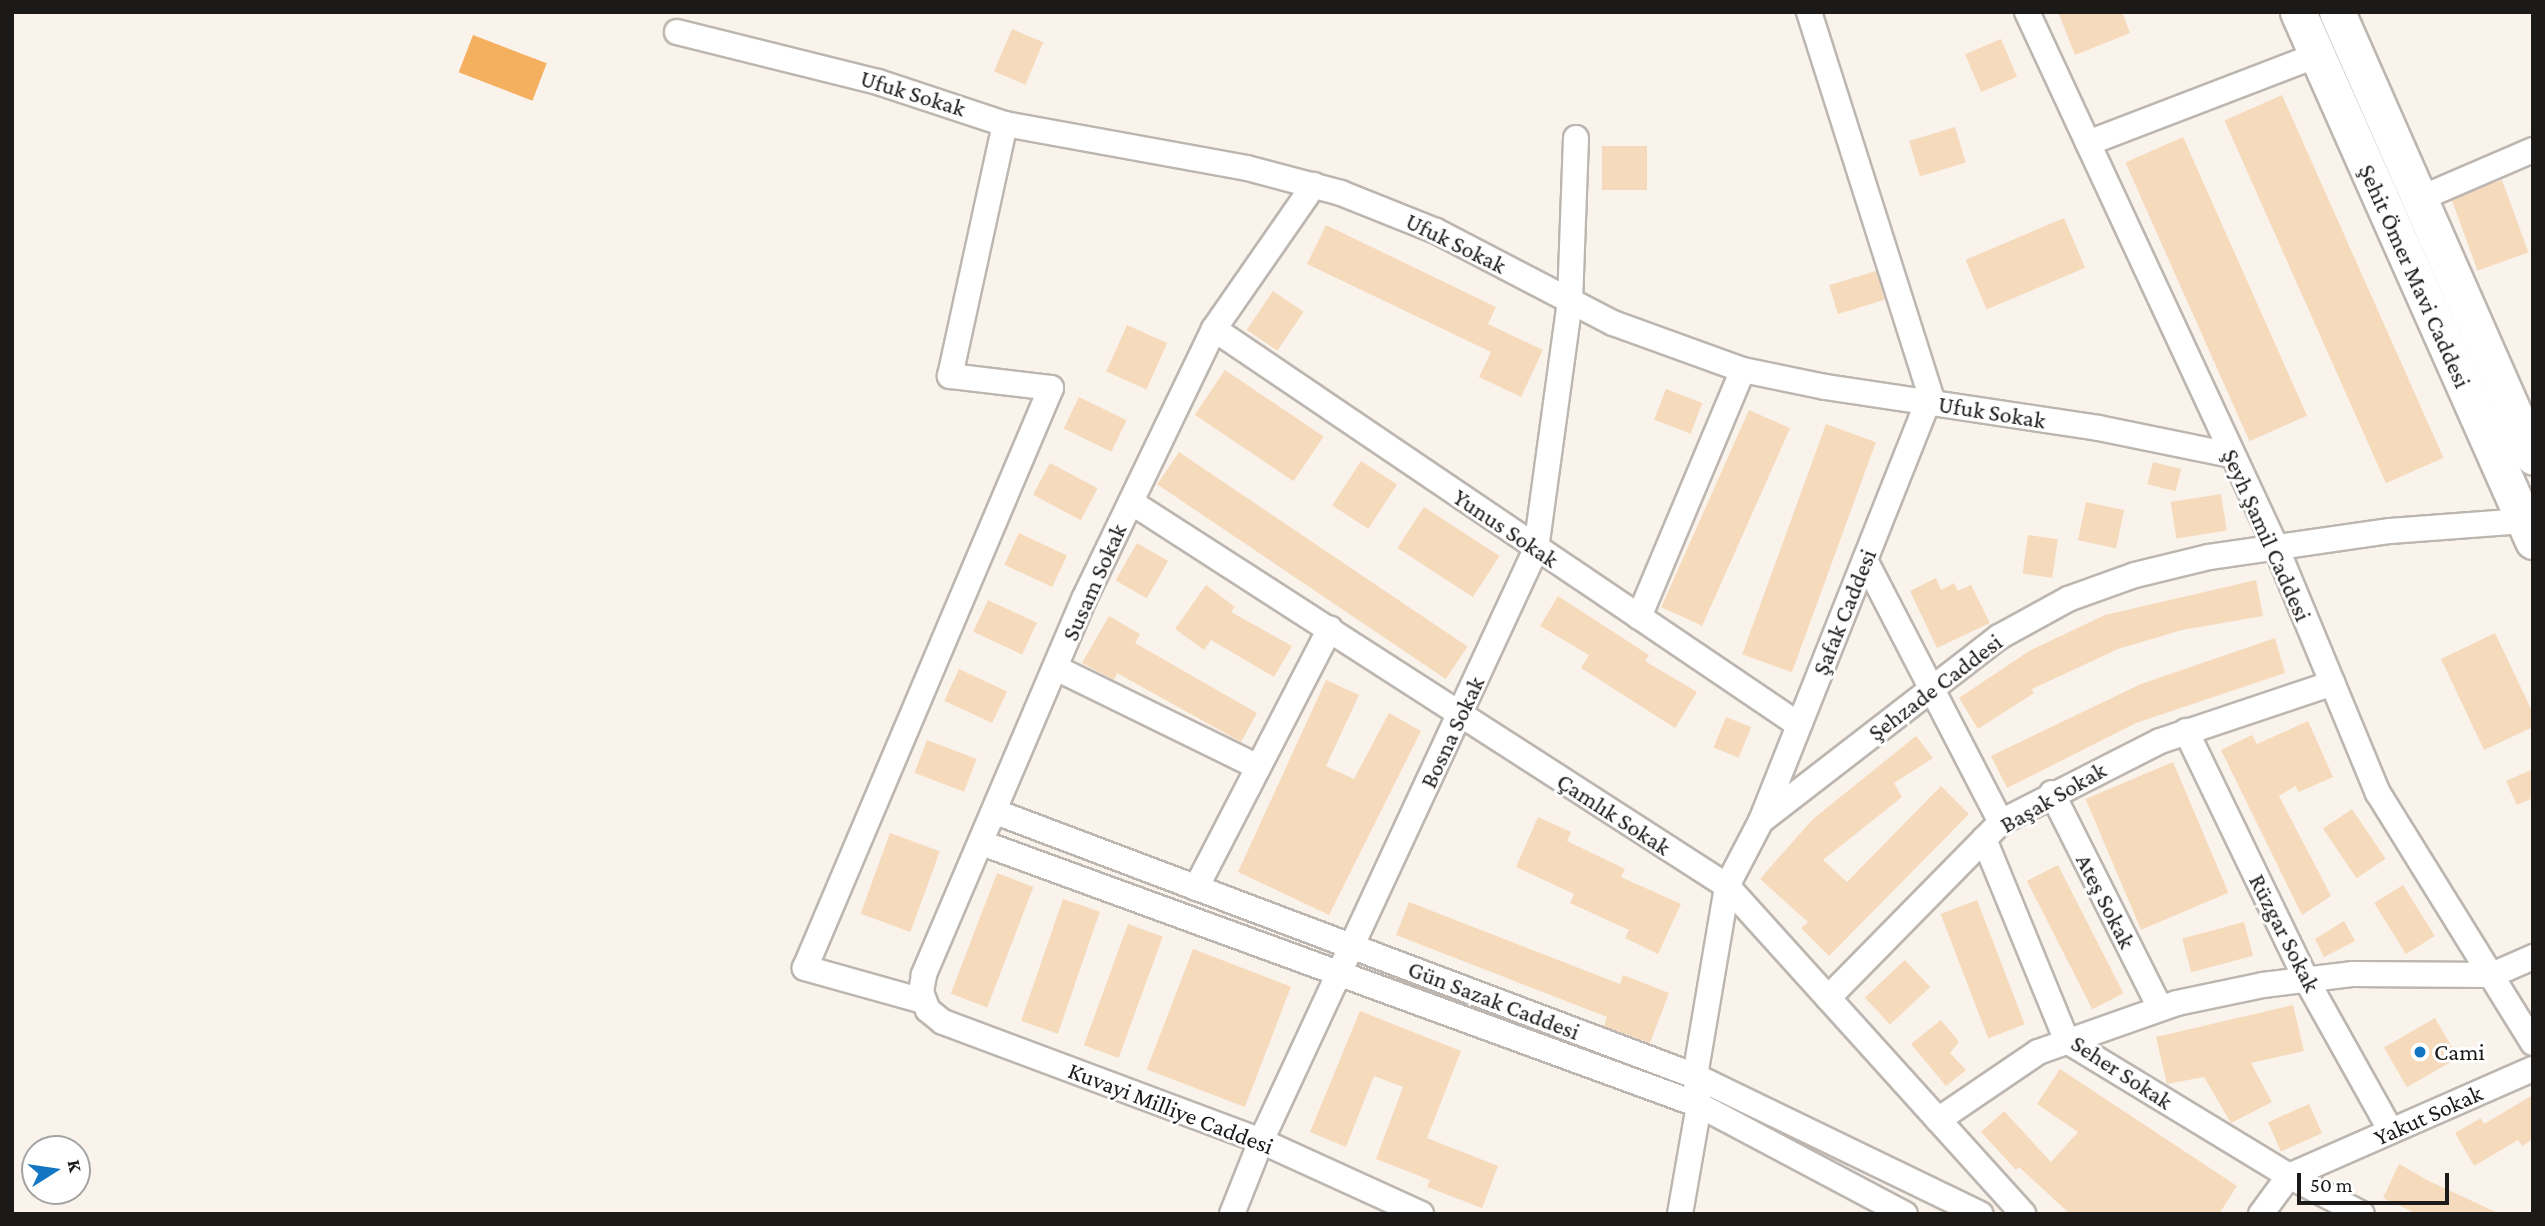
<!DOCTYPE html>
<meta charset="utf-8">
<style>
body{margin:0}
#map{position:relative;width:2545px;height:1226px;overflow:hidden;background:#faf3ec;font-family:"Crimson Pro",serif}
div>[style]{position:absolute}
.water>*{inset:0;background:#f5b05f;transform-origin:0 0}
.building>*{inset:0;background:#f6dabc;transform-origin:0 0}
.roads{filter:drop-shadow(2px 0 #bdb6b0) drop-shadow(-2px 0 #bdb6b0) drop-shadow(0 2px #bdb6b0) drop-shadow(0 -2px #bdb6b0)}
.street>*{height:24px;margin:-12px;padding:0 12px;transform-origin:12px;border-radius:12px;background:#fff}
.secondary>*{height:35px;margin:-17.5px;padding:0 17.5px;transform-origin:17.5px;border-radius:17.5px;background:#fff}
.dots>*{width:19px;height:19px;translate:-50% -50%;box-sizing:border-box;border:4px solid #fff;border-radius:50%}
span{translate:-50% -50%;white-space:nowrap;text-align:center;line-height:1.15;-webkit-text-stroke:6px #fff;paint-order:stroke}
.street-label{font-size:24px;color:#1c1a18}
.poi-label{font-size:24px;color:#1c1a18}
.left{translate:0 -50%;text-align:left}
.frame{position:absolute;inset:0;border:14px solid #1c1a18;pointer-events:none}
.north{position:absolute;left:21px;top:1135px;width:70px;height:70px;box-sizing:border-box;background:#fff;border:2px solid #a4a3a3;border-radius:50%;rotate:78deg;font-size:19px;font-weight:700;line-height:28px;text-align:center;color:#1c1a18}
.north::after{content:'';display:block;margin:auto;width:24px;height:32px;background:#1376c2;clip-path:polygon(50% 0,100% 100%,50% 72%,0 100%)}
.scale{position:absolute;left:2297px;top:1173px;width:152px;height:32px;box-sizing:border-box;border:4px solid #1c1a18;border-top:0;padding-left:9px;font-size:21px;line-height:24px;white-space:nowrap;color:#1c1a18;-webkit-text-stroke:5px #fff;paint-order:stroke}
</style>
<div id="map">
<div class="water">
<i style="left:473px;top:35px;width:79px;height:40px;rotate:21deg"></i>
</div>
<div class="building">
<i style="clip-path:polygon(2058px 12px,2122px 12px,2130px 33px,2075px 55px)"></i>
<i style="left:1012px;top:29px;width:34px;height:46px;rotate:23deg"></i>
<i style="left:2001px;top:39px;width:41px;height:39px;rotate:67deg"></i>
<i style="left:2282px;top:95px;width:397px;height:63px;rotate:66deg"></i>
<i style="left:1955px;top:127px;width:37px;height:48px;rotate:73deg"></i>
<i style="left:2183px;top:137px;width:305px;height:63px;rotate:66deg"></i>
<i style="left:1647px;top:146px;width:44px;height:45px;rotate:90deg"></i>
<i style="left:2502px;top:180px;width:77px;height:54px;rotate:70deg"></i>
<i style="left:2064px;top:218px;width:54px;height:107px;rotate:67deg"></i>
<i style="clip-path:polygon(1326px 225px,1496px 307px,1488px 324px,1543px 350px,1521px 397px,1479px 377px,1491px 352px,1307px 264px)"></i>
<i style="left:1876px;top:271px;width:30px;height:49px;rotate:73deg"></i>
<i style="left:1273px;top:291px;width:37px;height:47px;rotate:34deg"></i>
<i style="left:1127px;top:325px;width:44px;height:51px;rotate:24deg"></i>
<i style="left:1225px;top:370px;width:119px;height:54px;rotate:34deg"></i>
<i style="left:1666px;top:389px;width:39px;height:33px;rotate:21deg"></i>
<i style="left:1079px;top:397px;width:53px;height:35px;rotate:26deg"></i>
<i style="left:1749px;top:410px;width:45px;height:216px;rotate:24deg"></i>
<i style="left:1826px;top:424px;width:53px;height:245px;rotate:20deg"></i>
<i style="left:1179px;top:452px;width:348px;height:39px;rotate:34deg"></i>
<i style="left:1361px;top:461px;width:43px;height:53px;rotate:33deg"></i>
<i style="left:2153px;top:462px;width:29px;height:23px;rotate:14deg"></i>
<i style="left:1050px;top:463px;width:54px;height:36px;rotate:28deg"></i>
<i style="left:2221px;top:494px;width:37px;height:51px;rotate:81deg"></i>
<i style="left:2086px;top:502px;width:39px;height:39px;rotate:12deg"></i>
<i style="left:1424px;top:507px;width:90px;height:49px;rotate:33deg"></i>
<i style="left:1019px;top:533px;width:53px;height:35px;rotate:25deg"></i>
<i style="left:2028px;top:535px;width:30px;height:39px;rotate:8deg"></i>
<i style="left:1137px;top:543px;width:36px;height:43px;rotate:30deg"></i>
<i style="clip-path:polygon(1936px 578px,1941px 590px,1954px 583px,1958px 591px,1971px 585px,1990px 623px,1937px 648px,1910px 591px)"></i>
<i style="clip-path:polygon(2256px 580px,2263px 616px,2182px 630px,2118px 649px,2032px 689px,2034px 693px,1978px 729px,1959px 698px,2029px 651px,2105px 615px)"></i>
<i style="clip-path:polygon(1206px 585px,1235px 607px,1231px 612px,1292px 646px,1274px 677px,1211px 640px,1204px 650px,1175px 629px)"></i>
<i style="clip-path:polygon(1558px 596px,1649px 655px,1645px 661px,1697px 692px,1675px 728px,1581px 668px,1589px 655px,1540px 626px)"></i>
<i style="left:988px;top:600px;width:54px;height:35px;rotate:25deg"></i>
<i style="clip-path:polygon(1109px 616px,1140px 634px,1135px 643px,1257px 713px,1241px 742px,1117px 673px,1114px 680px,1082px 663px)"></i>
<i style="clip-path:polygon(2495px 633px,2533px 713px,2533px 727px,2484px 750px,2441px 659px)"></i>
<i style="clip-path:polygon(2275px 638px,2285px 673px,2136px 723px,2007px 788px,1991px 756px,2141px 684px)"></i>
<i style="left:959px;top:669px;width:53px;height:35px;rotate:25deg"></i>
<i style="clip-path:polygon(1326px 680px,1359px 695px,1326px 766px,1354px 779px,1389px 713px,1421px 731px,1329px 915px,1238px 872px)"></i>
<i style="left:1726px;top:717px;width:27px;height:33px;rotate:22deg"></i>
<i style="clip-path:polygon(2308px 721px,2333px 777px,2299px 792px,2295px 786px,2279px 796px,2331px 896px,2302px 915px,2221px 750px,2252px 735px,2257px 744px)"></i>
<i style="clip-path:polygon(1916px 736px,1933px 758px,1894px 783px,1902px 797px,1823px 860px,1847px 882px,1941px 786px,1969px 814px,1829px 956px,1801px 928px,1808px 922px,1760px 879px,1813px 819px)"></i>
<i style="left:927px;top:740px;width:53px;height:35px;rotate:21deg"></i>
<i style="left:2173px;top:762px;width:142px;height:95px;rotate:67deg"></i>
<i style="clip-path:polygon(2533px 769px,2533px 798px,2517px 805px,2506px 781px)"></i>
<i style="left:2352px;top:809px;width:60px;height:35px;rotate:56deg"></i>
<i style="clip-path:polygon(1538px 817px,1571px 832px,1567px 841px,1625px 869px,1621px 877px,1681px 904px,1658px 954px,1625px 938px,1629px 930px,1570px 903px,1574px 894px,1516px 867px)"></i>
<i style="left:890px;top:833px;width:53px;height:86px;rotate:20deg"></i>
<i style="left:2058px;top:865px;width:144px;height:35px;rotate:63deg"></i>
<i style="left:997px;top:873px;width:39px;height:129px;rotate:21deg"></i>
<i style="left:2403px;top:885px;width:60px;height:34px;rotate:58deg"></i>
<i style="left:1063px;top:899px;width:39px;height:129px;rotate:19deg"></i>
<i style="left:1977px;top:900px;width:133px;height:39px;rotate:69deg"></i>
<i style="clip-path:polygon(1409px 902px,1620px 984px,1623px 975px,1669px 993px,1650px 1043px,1604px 1026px,1607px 1017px,1396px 935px)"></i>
<i style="clip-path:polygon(2344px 921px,2355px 941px,2324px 957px,2315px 939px)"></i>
<i style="left:2244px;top:922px;width:35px;height:64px;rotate:75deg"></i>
<i style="left:1128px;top:924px;width:37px;height:129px;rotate:20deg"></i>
<i style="left:1193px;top:949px;width:105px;height:129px;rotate:21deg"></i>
<i style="left:1905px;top:960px;width:37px;height:55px;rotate:47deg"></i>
<i style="clip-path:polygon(2293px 1005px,2304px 1051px,2251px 1063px,2272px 1102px,2231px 1123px,2204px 1077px,2167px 1084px,2156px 1037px)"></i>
<i style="clip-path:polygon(1360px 1011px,1461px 1051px,1427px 1138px,1498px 1166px,1482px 1208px,1427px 1187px,1430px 1180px,1376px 1159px,1403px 1087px,1374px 1076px,1346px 1147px,1310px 1132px)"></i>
<i style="left:2435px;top:1018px;width:46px;height:59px;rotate:60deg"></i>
<i style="clip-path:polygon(1941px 1020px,1959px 1042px,1950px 1053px,1966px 1070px,1946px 1086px,1911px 1044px)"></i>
<i style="clip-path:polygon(2060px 1069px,2237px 1186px,2219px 1214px,2070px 1214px,2019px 1167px,2016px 1170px,1981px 1132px,2004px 1111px,2051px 1162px,2078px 1132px,2037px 1104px)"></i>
<i style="clip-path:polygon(2533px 1095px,2533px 1139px,2522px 1146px,2518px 1140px,2474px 1166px,2455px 1133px,2481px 1118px,2484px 1124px)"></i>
<i style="left:2309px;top:1104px;width:32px;height:45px;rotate:66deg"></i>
<i style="clip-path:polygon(2399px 1164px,2427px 1180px,2500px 1214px,2417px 1214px,2383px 1198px)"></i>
</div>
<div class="roads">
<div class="street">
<i style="left:1809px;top:12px;width:410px;rotate:72.4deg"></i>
<i style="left:2027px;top:12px;width:590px;rotate:65.04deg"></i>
<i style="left:2276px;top:547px;width:266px;rotate:67.5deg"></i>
<i style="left:2378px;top:793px;width:294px;rotate:58.2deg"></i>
<i style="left:677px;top:32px;width:207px;rotate:14deg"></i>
<i style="left:878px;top:82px;width:134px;rotate:18.3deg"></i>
<i style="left:1005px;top:124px;width:246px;rotate:10.3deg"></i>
<i style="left:1247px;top:168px;width:97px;rotate:14.9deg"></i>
<i style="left:1341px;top:193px;width:102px;rotate:21.8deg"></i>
<i style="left:1436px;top:231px;width:199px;rotate:27.5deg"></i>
<i style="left:1613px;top:323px;width:138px;rotate:19.9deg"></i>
<i style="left:1743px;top:370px;width:84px;rotate:11.7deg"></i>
<i style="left:1825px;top:387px;width:276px;rotate:8.5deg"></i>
<i style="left:2098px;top:428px;width:136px;rotate:11.5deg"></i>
<i style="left:2088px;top:143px;width:245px;rotate:-21deg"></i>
<i style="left:1314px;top:185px;width:175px;rotate:124.8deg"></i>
<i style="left:1214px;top:329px;width:300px;rotate:115.7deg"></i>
<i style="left:1084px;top:599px;width:409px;rotate:113.1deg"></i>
<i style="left:924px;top:975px;width:17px;rotate:100deg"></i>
<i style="left:921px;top:992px;width:19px;rotate:69deg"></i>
<i style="left:928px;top:1010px;width:19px;rotate:39deg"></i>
<i style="left:943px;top:1022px;width:340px;rotate:20.5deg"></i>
<i style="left:1261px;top:1141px;width:176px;rotate:24.5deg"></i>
<i style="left:2419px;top:199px;width:124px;rotate:-23.3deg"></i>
<i style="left:1214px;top:329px;width:706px;rotate:34.09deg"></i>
<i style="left:1131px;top:502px;width:709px;rotate:32.79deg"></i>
<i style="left:1727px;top:886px;width:442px;rotate:47.9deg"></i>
<i style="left:1865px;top:560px;width:295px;rotate:62.6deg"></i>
<i style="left:1639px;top:617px;width:268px;rotate:-67.2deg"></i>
<i style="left:1056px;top:668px;width:225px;rotate:26.1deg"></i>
<i style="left:2186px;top:731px;width:276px;rotate:64.2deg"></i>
<i style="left:2306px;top:979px;width:174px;rotate:60.8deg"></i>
<i style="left:2052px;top:793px;width:241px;rotate:63.3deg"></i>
<i style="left:996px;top:812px;width:747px;rotate:20.69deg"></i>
<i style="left:1695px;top:1076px;width:317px;rotate:25.8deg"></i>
<i style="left:1761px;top:821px;width:451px;rotate:-68.3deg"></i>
<i style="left:1984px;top:839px;width:218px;rotate:67.7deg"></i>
<i style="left:2067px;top:1041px;width:260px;rotate:31.3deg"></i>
<i style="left:2289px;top:1176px;width:82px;rotate:27.5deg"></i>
<i style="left:982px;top:843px;width:763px;rotate:20.07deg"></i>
<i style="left:1699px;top:1105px;width:233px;rotate:27.9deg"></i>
<i style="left:1196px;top:888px;width:292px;rotate:-62.7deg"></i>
<i style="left:1828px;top:998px;width:247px;rotate:-45.5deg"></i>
<i style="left:2001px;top:822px;width:178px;rotate:-27deg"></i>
<i style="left:2160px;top:741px;width:182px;rotate:-18.5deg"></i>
<i style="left:923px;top:1001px;width:123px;rotate:-164.4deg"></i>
<i style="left:805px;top:968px;width:630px;rotate:-67.02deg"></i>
<i style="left:1051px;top:388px;width:102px;rotate:-173.2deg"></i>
<i style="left:950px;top:376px;width:258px;rotate:-77.7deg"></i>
<i style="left:1938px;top:1120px;width:121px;rotate:-34.2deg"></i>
<i style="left:2038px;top:1052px;width:147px;rotate:-19.4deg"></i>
<i style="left:2177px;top:1003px;width:88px;rotate:-11.8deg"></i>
<i style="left:2263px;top:985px;width:91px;rotate:-7deg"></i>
<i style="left:2353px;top:974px;width:139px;rotate:0.4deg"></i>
<i style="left:2492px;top:975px;width:45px;rotate:-23.7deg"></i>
<i style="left:1232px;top:1214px;width:79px;rotate:-68.3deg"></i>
<i style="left:1261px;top:1141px;width:653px;rotate:-65.08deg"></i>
<i style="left:1536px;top:549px;width:249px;rotate:-82.2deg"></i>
<i style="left:1570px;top:302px;width:164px;rotate:-87.9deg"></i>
<i style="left:1680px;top:1214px;width:111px;rotate:-80.1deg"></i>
<i style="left:1699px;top:1105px;width:29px;rotate:-98deg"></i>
<i style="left:1695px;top:1076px;width:193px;rotate:-80.4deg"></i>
<i style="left:1727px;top:886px;width:73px;rotate:-62.4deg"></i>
<i style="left:1761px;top:821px;width:301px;rotate:-37.7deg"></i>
<i style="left:1999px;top:637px;width:79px;rotate:-28.8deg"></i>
<i style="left:2068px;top:599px;width:71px;rotate:-19.7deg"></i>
<i style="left:2135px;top:575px;width:76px;rotate:-13.7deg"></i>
<i style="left:2209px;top:557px;width:183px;rotate:-8.2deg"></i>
<i style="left:2390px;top:531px;width:134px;rotate:-4.3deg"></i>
<i style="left:2261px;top:1214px;width:47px;rotate:-53.6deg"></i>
<i style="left:2289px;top:1176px;width:266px;rotate:-23.7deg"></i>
</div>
<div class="secondary">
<i style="left:2298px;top:12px;width:579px;rotate:66.05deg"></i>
<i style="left:2337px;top:12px;width:486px;rotate:66.2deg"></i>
</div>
</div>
<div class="dots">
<i style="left:2420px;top:1052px;background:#1376c2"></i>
</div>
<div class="street-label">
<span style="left:913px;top:93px;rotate:17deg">Ufuk Sokak</span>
<span style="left:1456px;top:243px;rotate:26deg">Ufuk Sokak</span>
<span style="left:2415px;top:276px;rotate:66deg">Şehit Ömer Mavi Caddesi</span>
<span style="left:1992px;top:412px;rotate:9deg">Ufuk Sokak</span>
<span style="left:1506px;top:528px;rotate:34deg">Yunus Sokak</span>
<span style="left:2267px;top:535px;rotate:66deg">Şeyh Şamil Caddesi</span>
<span style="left:1094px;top:582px;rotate:-66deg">Susam Sokak</span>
<span style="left:1844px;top:612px;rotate:-68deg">Şafak Caddesi</span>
<span style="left:1935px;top:687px;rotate:-37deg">Şehzade Caddesi</span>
<span style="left:1452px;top:732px;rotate:-65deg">Bosna Sokak</span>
<span style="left:2053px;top:797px;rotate:-30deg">Başak Sokak</span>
<span style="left:1614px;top:814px;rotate:33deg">Çamlık Sokak</span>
<span style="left:2106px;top:901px;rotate:63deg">Ateş Sokak</span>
<span style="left:2285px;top:933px;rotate:63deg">Rüzgar Sokak</span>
<span style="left:1494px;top:1000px;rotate:21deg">Gün Sazak Caddesi</span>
<span style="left:2122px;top:1072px;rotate:33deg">Seher Sokak</span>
<span style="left:1171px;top:1108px;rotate:21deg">Kuvayi Milliye Caddesi</span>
<span style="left:2428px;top:1115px;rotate:-24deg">Yakut Sokak</span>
</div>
<div class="poi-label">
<span class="left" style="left:2434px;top:1052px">Cami</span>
</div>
<div class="frame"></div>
<div class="north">K</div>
<div class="scale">50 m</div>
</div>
